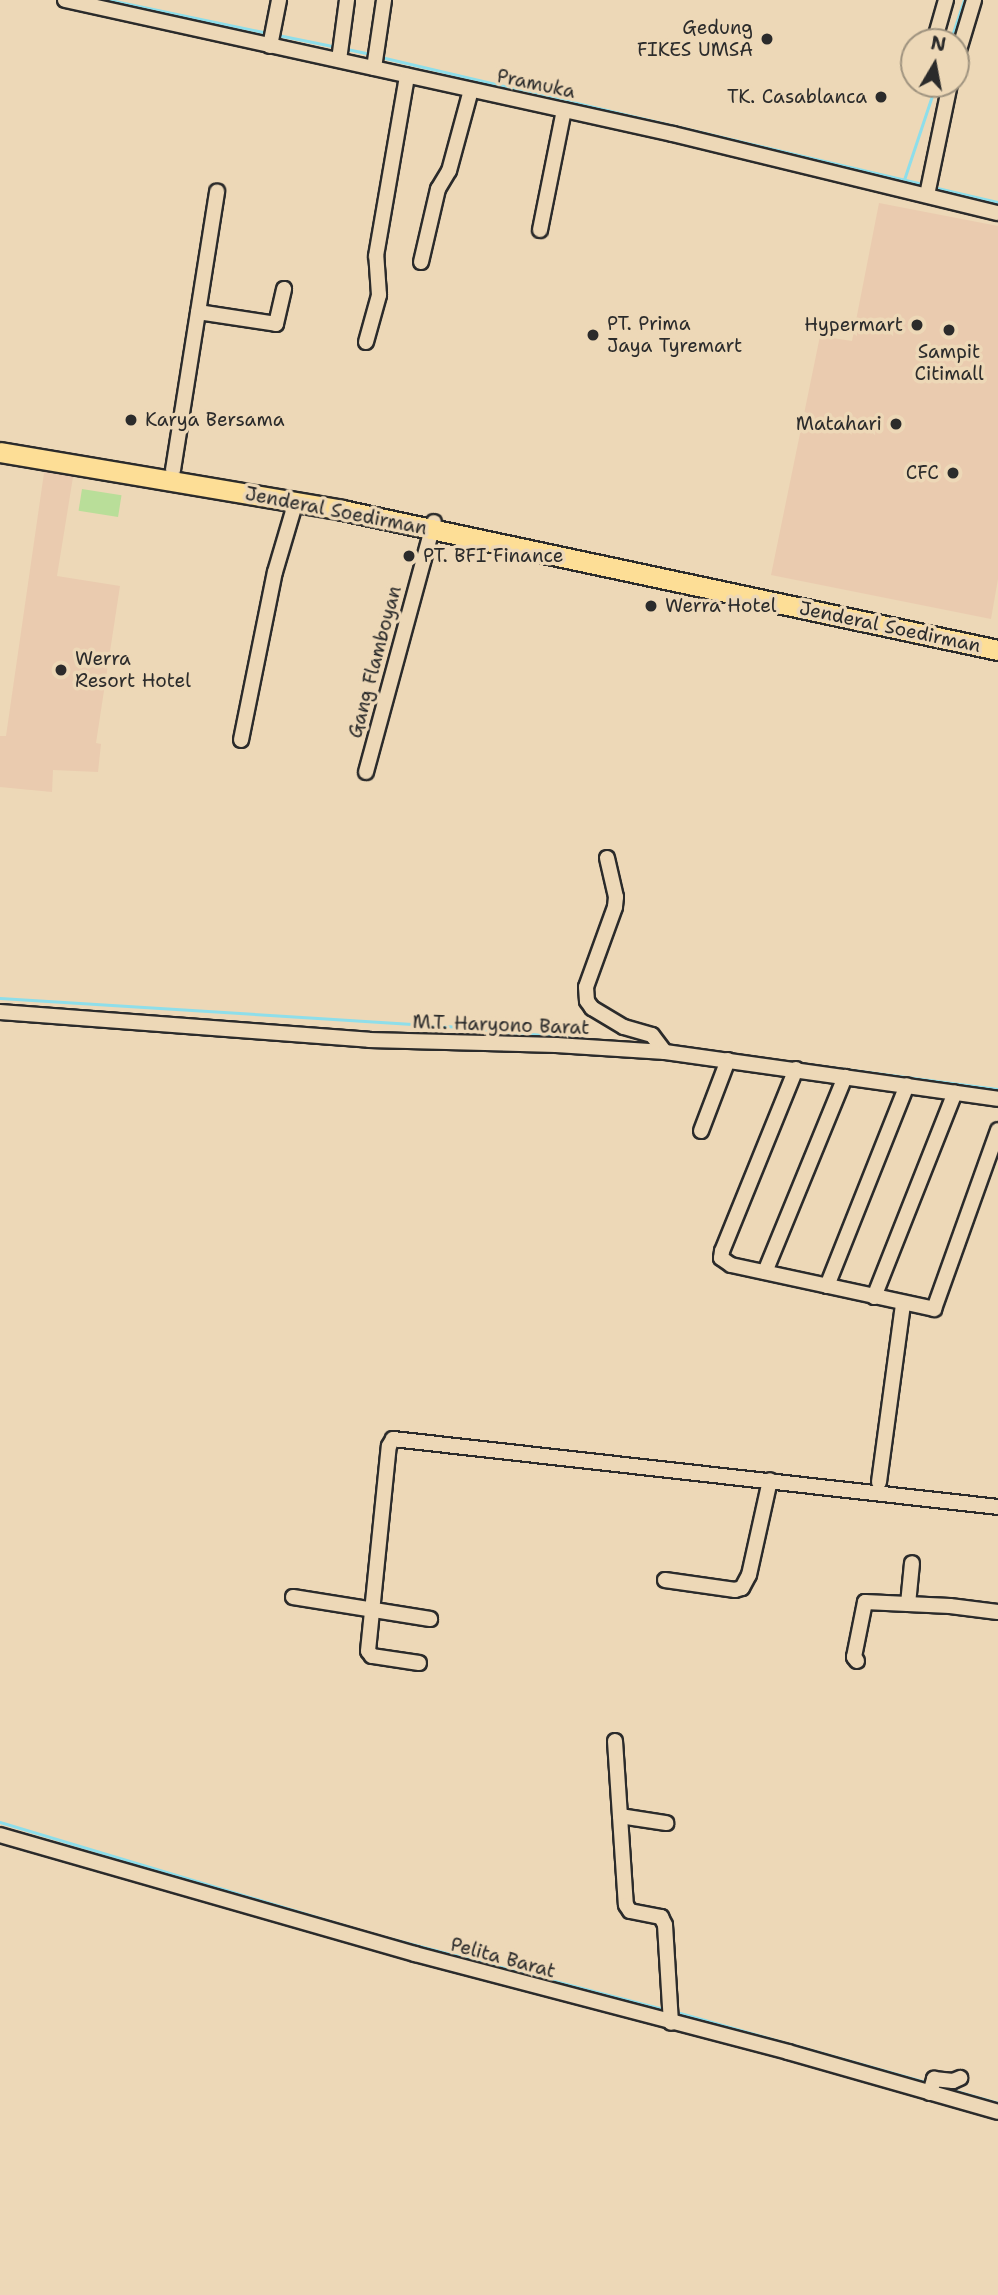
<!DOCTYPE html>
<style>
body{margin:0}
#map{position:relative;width:998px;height:2295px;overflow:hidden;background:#edd8b7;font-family:"Shantell Sans",sans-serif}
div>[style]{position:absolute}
.built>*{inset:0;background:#eacbaf}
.green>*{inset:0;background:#b9de99;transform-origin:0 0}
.stream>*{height:2.5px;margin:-1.25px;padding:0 1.25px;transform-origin:1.25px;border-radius:1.25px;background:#8edeea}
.roads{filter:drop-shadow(2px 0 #2b2b2b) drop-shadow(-2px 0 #2b2b2b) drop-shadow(0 2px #2b2b2b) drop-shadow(0 -2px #2b2b2b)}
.minor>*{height:14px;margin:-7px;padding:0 7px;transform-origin:7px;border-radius:7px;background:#edd8b7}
.highway>*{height:19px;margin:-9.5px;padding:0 9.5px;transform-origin:9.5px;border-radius:9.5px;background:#fdde96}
.dots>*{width:19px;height:19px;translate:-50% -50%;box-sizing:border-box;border:4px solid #edd8b7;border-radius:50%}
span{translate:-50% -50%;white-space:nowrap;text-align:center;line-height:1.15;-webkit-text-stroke:7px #edd8b7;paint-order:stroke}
.poi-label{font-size:19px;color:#2b2b2b}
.right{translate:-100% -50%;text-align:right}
.left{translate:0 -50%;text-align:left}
.street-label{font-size:19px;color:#2b2b2b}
.north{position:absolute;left:900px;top:28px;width:70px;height:70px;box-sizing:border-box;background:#edd8b7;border:2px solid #9f937f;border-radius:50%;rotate:10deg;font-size:19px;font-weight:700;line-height:28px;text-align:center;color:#2b2b2b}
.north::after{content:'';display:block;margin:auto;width:24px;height:32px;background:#2b2b2b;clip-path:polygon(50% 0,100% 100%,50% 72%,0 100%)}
</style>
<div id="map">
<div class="built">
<i style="clip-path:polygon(879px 203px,998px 226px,998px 579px,991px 619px,771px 575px,820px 336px,852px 341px)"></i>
<i style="clip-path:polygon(45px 466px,74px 471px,57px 576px,120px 586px,96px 743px,101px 744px,98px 772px,53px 770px,52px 792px,0 787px,0 736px,6px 736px)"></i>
</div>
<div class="green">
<i style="left:82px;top:489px;width:40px;height:22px;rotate:9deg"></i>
</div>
<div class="stream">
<i style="left:110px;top:0;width:161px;rotate:11.8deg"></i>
<i style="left:278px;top:35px;width:60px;rotate:11.5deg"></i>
<i style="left:950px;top:42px;width:44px;rotate:-71.6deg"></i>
<i style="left:347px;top:49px;width:25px;rotate:12deg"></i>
<i style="left:381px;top:57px;width:557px;rotate:13.19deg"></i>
<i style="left:904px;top:180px;width:101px;rotate:-71.6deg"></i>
<i style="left:933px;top:187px;width:67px;rotate:13deg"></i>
<i style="left:0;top:998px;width:448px;rotate:3.6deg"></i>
<i style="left:447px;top:1026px;width:196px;rotate:5.3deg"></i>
<i style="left:739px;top:1055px;width:261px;rotate:7.5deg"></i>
<i style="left:0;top:1822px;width:398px;rotate:16.7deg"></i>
<i style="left:381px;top:1936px;width:292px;rotate:14.5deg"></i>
<i style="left:680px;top:2013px;width:259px;rotate:15.7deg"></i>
<i style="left:942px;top:2087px;width:58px;rotate:15.9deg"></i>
</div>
<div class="roads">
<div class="minor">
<i style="left:65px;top:0;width:623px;rotate:12.43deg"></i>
<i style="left:673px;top:134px;width:334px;rotate:13.7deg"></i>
<i style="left:934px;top:42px;width:44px;rotate:-74.1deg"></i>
<i style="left:270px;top:46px;width:47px;rotate:-78.9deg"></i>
<i style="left:339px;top:60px;width:61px;rotate:-82.4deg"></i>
<i style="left:956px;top:60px;width:63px;rotate:-73.3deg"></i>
<i style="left:374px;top:68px;width:69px;rotate:-81.6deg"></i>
<i style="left:927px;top:195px;width:113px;rotate:-78.3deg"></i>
<i style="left:540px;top:230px;width:122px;rotate:-78.7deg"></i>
<i style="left:421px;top:262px;width:75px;rotate:-76.9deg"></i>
<i style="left:438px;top:189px;width:21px;rotate:-59deg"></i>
<i style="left:449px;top:171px;width:84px;rotate:-74.8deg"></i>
<i style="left:198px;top:312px;width:79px;rotate:8.7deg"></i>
<i style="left:276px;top:324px;width:36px;rotate:-77deg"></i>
<i style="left:366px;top:342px;width:49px;rotate:-74.5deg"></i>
<i style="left:379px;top:295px;width:39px;rotate:-94deg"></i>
<i style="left:376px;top:256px;width:183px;rotate:-80.2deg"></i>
<i style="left:173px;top:470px;width:282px;rotate:-81deg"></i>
<i style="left:241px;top:740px;width:171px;rotate:-78.6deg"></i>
<i style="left:275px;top:572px;width:74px;rotate:-73.5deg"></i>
<i style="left:366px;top:772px;width:259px;rotate:-74.8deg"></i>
<i style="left:607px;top:858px;width:40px;rotate:77deg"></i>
<i style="left:616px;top:897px;width:10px;rotate:96deg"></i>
<i style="left:615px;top:907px;width:85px;rotate:109.9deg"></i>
<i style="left:586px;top:987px;width:14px;rotate:86deg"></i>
<i style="left:587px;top:1001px;width:9px;rotate:54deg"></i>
<i style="left:592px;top:1008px;width:37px;rotate:31deg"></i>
<i style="left:624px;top:1027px;width:29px;rotate:16deg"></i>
<i style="left:652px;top:1035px;width:21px;rotate:53deg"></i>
<i style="left:0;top:1012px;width:370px;rotate:4.3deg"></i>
<i style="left:369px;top:1040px;width:187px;rotate:1.5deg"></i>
<i style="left:556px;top:1045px;width:109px;rotate:3.7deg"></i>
<i style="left:665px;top:1052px;width:336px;rotate:8deg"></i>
<i style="left:796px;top:1069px;width:196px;rotate:112.1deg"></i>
<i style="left:722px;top:1251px;width:7px;rotate:98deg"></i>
<i style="left:721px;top:1258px;width:12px;rotate:35deg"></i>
<i style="left:731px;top:1265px;width:208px;rotate:12.2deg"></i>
<i style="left:934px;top:1309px;width:190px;rotate:-70.3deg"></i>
<i style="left:701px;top:1131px;width:76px;rotate:-69.2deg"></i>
<i style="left:765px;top:1272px;width:211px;rotate:-67.7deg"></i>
<i style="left:827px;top:1286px;width:216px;rotate:-68.3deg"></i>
<i style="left:874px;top:1297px;width:220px;rotate:-68.4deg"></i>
<i style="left:879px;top:1482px;width:180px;rotate:-82.3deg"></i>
<i style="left:665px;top:1580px;width:71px;rotate:8.1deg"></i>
<i style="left:735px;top:1590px;width:7px;rotate:-16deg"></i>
<i style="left:742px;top:1588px;width:15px;rotate:-62deg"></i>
<i style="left:749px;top:1575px;width:97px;rotate:-77.5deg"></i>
<i style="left:293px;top:1597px;width:139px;rotate:9.1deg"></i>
<i style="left:908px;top:1604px;width:41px;rotate:-84.4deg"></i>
<i style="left:857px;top:1661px;width:5px;rotate:-127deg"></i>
<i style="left:854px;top:1657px;width:56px;rotate:-78.7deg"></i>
<i style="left:865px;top:1602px;width:85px;rotate:2.7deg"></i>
<i style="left:950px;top:1606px;width:48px;rotate:7.1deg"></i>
<i style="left:419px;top:1663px;width:48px;rotate:-171.5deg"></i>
<i style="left:372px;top:1656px;width:6px;rotate:-129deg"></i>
<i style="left:368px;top:1651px;width:206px;rotate:-84.2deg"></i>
<i style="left:389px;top:1446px;width:8px;rotate:-60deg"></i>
<i style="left:393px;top:1439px;width:609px;rotate:6.41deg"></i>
<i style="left:615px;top:1741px;width:164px;rotate:86.2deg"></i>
<i style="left:626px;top:1905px;width:7px;rotate:56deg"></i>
<i style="left:630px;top:1911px;width:32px;rotate:11deg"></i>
<i style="left:661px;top:1917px;width:9px;rotate:63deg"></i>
<i style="left:665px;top:1925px;width:98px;rotate:86.5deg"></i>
<i style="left:620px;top:1816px;width:47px;rotate:8.7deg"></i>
<i style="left:0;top:1835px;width:432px;rotate:16deg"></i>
<i style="left:415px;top:1954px;width:386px;rotate:14.7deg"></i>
<i style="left:788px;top:2052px;width:218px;rotate:15.9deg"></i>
<i style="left:930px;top:2093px;width:15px;rotate:-74deg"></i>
<i style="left:934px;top:2079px;width:19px;rotate:6deg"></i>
<i style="left:953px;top:2081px;width:8px;rotate:-23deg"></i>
</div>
<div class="highway">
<i style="left:0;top:452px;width:347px;rotate:9.6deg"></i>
<i style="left:342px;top:510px;width:671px;rotate:12.05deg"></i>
</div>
</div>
<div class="dots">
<i style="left:767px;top:39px;background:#2b2b2b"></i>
<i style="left:881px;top:97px;background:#2b2b2b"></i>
<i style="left:917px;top:325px;background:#2b2b2b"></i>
<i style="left:949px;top:330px;background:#2b2b2b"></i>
<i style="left:593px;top:335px;background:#2b2b2b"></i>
<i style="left:131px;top:420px;background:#2b2b2b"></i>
<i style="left:896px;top:424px;background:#2b2b2b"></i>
<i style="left:953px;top:473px;background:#2b2b2b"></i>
<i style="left:409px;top:556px;background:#2b2b2b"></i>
<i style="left:651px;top:606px;background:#2b2b2b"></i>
<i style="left:61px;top:670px;background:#2b2b2b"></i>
</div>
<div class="poi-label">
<span class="right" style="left:753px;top:39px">Gedung<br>FIKES UMSA</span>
<span class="right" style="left:867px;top:97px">TK. Casablanca</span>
<span class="left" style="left:607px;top:335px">PT. Prima<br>Jaya Tyremart</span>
<span class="right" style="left:903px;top:325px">Hypermart</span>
<span style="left:949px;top:363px">Sampit<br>Citimall</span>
<span class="left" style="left:145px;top:420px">Karya Bersama</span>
<span class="right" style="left:882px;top:424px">Matahari</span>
<span class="right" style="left:939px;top:473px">CFC</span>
<span class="left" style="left:423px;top:556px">PT. BFI Finance</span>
<span class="left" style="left:665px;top:606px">Werra Hotel</span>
<span class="left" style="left:75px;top:670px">Werra<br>Resort Hotel</span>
</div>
<div class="street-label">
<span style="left:536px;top:84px;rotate:12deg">Pramuka</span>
<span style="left:336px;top:511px;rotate:11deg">Jenderal Soedirman</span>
<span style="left:890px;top:627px;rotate:12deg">Jenderal Soedirman</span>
<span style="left:375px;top:662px;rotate:-75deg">Gang Flamboyan</span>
<span style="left:501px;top:1025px;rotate:2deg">M.T. Haryono Barat</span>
<span style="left:503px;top:1958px;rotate:15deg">Pelita Barat</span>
</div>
<div class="north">N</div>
</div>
